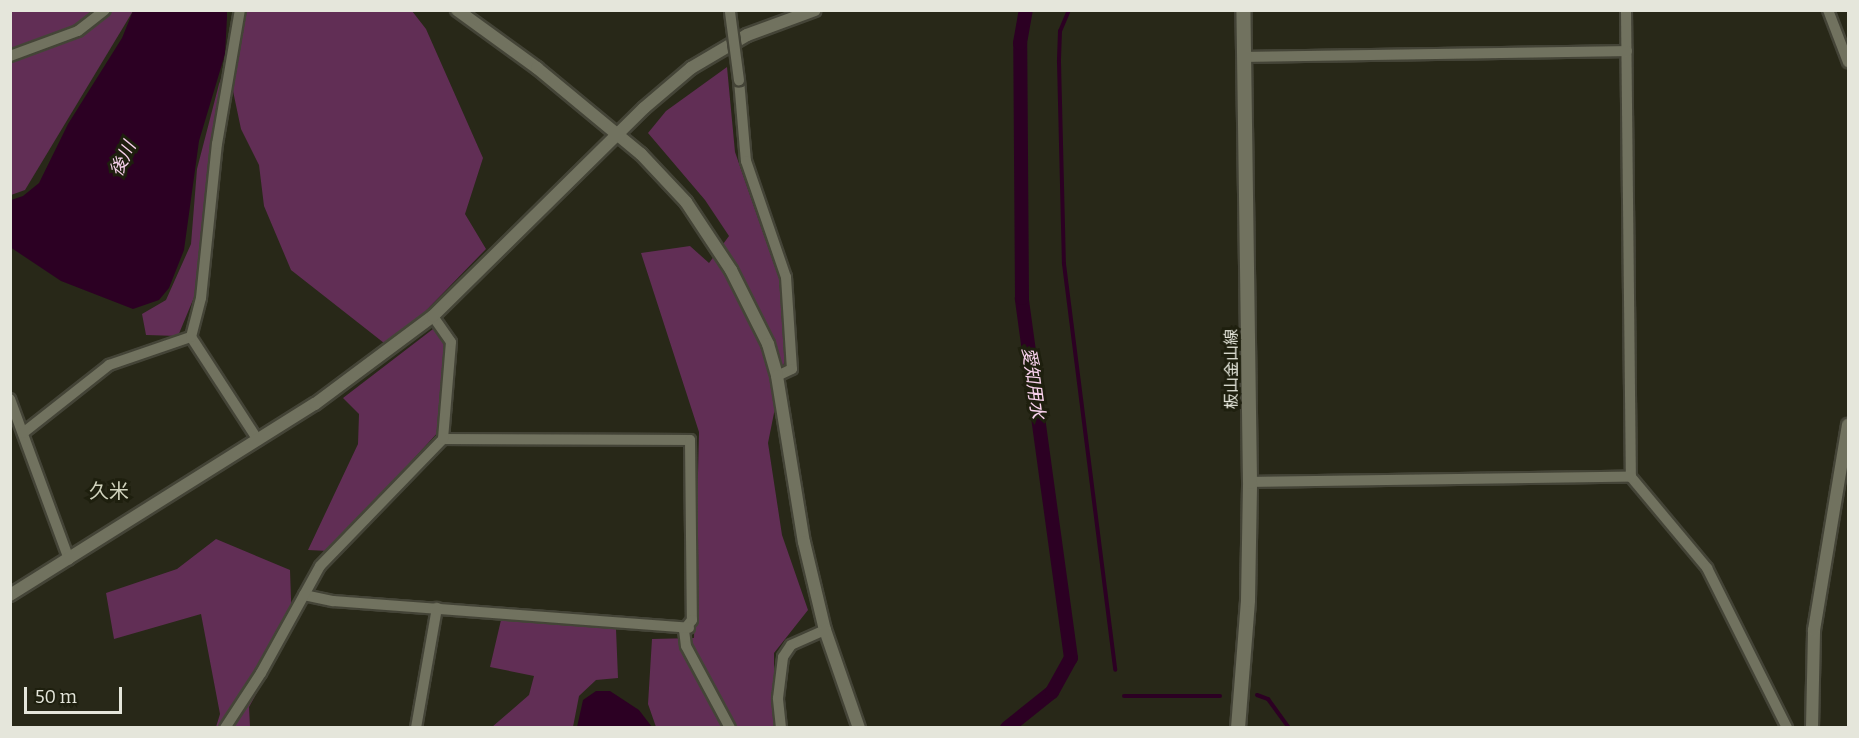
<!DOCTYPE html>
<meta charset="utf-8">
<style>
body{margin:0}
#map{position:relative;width:1859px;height:738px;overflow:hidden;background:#282818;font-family:Bitter,"Noto Sans JP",serif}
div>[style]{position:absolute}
.green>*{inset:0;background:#612e55}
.water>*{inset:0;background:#2c0023}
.stream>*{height:4px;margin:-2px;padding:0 2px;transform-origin:2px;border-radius:2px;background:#2c0023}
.canal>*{height:14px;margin:-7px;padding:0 7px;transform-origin:7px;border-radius:7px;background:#2c0023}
.roads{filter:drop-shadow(2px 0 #444437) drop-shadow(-2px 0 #444437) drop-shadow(0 2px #444437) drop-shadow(0 -2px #444437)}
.minor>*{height:10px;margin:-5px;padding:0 5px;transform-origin:5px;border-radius:5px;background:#71725f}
.tertiary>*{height:12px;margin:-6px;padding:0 6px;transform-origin:6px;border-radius:6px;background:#71725f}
.secondary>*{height:14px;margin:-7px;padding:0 7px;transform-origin:7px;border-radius:7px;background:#71725f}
.bridges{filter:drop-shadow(2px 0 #444437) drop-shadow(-2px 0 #444437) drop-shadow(0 2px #444437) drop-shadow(0 -2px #444437)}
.minor-bridge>*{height:10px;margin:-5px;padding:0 5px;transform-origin:5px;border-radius:5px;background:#71725f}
span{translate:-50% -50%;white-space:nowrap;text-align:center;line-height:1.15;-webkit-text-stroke:6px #1e1f0e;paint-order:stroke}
.street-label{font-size:16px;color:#e5e6db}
.water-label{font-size:18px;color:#f8d1ec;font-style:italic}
.quarter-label{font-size:20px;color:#d1d3bd}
.frame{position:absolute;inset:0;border:12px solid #e5e6db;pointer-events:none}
.scale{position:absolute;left:24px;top:687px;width:98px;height:27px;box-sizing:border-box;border:3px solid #e5e6db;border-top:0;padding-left:8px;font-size:18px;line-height:21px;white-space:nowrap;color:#e5e6db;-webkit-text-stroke:4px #1e1f0e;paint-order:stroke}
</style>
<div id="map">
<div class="green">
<i style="clip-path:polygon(11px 11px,133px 11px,25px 190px,11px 195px)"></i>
<i style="clip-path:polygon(236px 11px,412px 11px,426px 29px,483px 158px,465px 214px,486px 249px,413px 324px,384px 343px,291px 270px,264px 206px,259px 165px,241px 129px,233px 91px,222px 90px,195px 295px,178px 336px,146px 335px,142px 314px,166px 300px,191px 244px,197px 169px,219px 84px,236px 39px)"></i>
<i style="clip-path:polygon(727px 67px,735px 152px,780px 281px,786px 353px,768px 443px,782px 535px,808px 610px,774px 653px,774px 727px,656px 727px,648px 704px,652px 639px,694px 638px,699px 432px,641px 253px,690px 246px,709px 263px,729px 236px,705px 200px,648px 133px,666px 111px)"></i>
<i style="clip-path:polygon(433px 329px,440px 331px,447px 341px,441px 429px,329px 551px,308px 550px,358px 444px,359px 414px,343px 398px)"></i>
<i style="clip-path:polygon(216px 539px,290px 570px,292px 628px,249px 707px,250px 727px,216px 727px,220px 714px,201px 614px,114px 639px,106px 593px,177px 569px)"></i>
<i style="clip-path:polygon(501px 620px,616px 629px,618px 678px,596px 680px,579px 696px,573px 727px,492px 727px,529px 695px,534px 676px,490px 667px)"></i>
</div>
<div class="water">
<i style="clip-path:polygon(133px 11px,227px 11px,227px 17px,225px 54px,199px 141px,184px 250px,169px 288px,159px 300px,133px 309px,61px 281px,10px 247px,11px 200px,23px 196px,39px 183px,68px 124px,122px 38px)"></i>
<i style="clip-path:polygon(596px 691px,610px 691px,639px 710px,652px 727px,577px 727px,583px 700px)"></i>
</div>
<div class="stream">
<i style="left:1069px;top:10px;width:23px;rotate:113deg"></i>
<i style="left:1060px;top:31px;width:31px;rotate:92deg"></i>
<i style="left:1059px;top:62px;width:202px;rotate:88.6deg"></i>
<i style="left:1064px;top:264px;width:409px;rotate:82.8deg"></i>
<i style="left:1257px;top:695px;width:12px;rotate:20deg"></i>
<i style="left:1268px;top:699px;width:36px;rotate:54deg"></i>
<i style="left:1124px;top:696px;width:96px"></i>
</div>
<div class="canal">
<i style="left:1007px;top:728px;width:58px;rotate:-38.7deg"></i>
<i style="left:1052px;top:692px;width:39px;rotate:-61deg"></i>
<i style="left:1071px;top:658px;width:363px;rotate:-97.8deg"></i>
<i style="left:1022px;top:298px;width:255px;rotate:-90.4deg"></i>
<i style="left:1020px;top:43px;width:34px;rotate:-80deg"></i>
</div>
<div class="roads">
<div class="minor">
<i style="left:1626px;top:10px;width:467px;rotate:89.4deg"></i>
<i style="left:1631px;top:477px;width:119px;rotate:50.1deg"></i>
<i style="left:1707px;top:568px;width:179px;rotate:63.4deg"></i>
<i style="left:1828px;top:10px;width:56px;rotate:69deg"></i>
<i style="left:10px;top:56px;width:72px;rotate:-20.2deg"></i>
<i style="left:78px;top:31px;width:34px;rotate:-38deg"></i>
<i style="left:1245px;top:57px;width:382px;rotate:-0.9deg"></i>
<i style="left:739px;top:80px;width:81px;rotate:85.1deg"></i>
<i style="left:746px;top:161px;width:123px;rotate:71deg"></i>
<i style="left:786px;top:277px;width:92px;rotate:86.3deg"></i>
<i style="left:792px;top:369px;width:17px;rotate:155deg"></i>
<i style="left:191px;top:337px;width:123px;rotate:57deg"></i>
<i style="left:10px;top:399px;width:171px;rotate:69.8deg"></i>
<i style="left:23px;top:433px;width:110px;rotate:-38.3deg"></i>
<i style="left:109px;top:365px;width:87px;rotate:-18.9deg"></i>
<i style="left:191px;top:337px;width:40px;rotate:-75.6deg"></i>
<i style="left:201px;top:298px;width:155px;rotate:-84.1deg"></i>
<i style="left:217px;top:144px;width:136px;rotate:-80.3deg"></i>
<i style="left:443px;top:439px;width:247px;rotate:0.2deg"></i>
<i style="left:690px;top:440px;width:180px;rotate:89.4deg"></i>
<i style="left:692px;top:620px;width:13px;rotate:129deg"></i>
<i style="left:684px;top:630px;width:16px;rotate:83deg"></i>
<i style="left:686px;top:646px;width:93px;rotate:61.8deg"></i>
<i style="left:1250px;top:482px;width:381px;rotate:-0.8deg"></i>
<i style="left:304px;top:595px;width:30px;rotate:12deg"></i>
<i style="left:333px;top:601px;width:357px;rotate:4.3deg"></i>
<i style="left:225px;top:728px;width:66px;rotate:-56.8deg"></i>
<i style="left:261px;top:673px;width:122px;rotate:-61.1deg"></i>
<i style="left:320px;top:566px;width:177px;rotate:-45.9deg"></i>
<i style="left:443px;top:439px;width:97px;rotate:-85.3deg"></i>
<i style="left:451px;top:342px;width:32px;rotate:-125deg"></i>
<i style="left:416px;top:728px;width:122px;rotate:-80.1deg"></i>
<i style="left:781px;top:728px;width:30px;rotate:-96deg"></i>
<i style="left:778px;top:698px;width:41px;rotate:-83deg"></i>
<i style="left:783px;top:657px;width:14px;rotate:-56deg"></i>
<i style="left:791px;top:645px;width:37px;rotate:-24deg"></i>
</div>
<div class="tertiary">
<i style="left:457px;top:10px;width:99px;rotate:35.9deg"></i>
<i style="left:537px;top:68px;width:135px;rotate:39.6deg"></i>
<i style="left:641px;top:154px;width:66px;rotate:46.8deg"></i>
<i style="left:686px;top:202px;width:82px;rotate:56.5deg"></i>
<i style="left:731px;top:270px;width:83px;rotate:63.4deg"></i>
<i style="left:768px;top:344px;width:33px;rotate:74deg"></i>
<i style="left:777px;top:376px;width:168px;rotate:80.8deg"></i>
<i style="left:804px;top:542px;width:90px;rotate:76.6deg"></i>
<i style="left:825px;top:630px;width:104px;rotate:70.9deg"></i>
<i style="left:10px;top:595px;width:360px;rotate:-32.1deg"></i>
<i style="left:315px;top:404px;width:147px;rotate:-36.7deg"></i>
<i style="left:433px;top:316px;width:296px;rotate:-44.6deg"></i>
<i style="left:644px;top:108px;width:62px;rotate:-40.4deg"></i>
<i style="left:691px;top:68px;width:65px;rotate:-30.5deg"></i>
<i style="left:747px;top:35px;width:72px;rotate:-20.2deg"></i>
<i style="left:1812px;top:728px;width:98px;rotate:-88.8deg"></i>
<i style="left:1814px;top:630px;width:208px;rotate:-80.6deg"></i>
</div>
<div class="secondary">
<i style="left:1238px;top:728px;width:128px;rotate:-85.5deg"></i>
<i style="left:1248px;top:600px;width:118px;rotate:-89deg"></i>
<i style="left:1250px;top:482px;width:472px;rotate:-90.8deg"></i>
</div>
</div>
<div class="bridges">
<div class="minor-bridge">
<i style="left:730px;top:12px;width:69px;rotate:82.5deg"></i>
</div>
</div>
<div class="street-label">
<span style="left:1232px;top:369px;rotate:-90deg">板山金山線</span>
</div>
<div class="water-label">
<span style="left:123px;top:159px;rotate:-65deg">後川</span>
<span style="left:1033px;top:383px;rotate:82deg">愛知用水</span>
</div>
<div class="quarter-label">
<span style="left:109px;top:491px">久米</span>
</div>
<div class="frame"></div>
<div class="scale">50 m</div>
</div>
